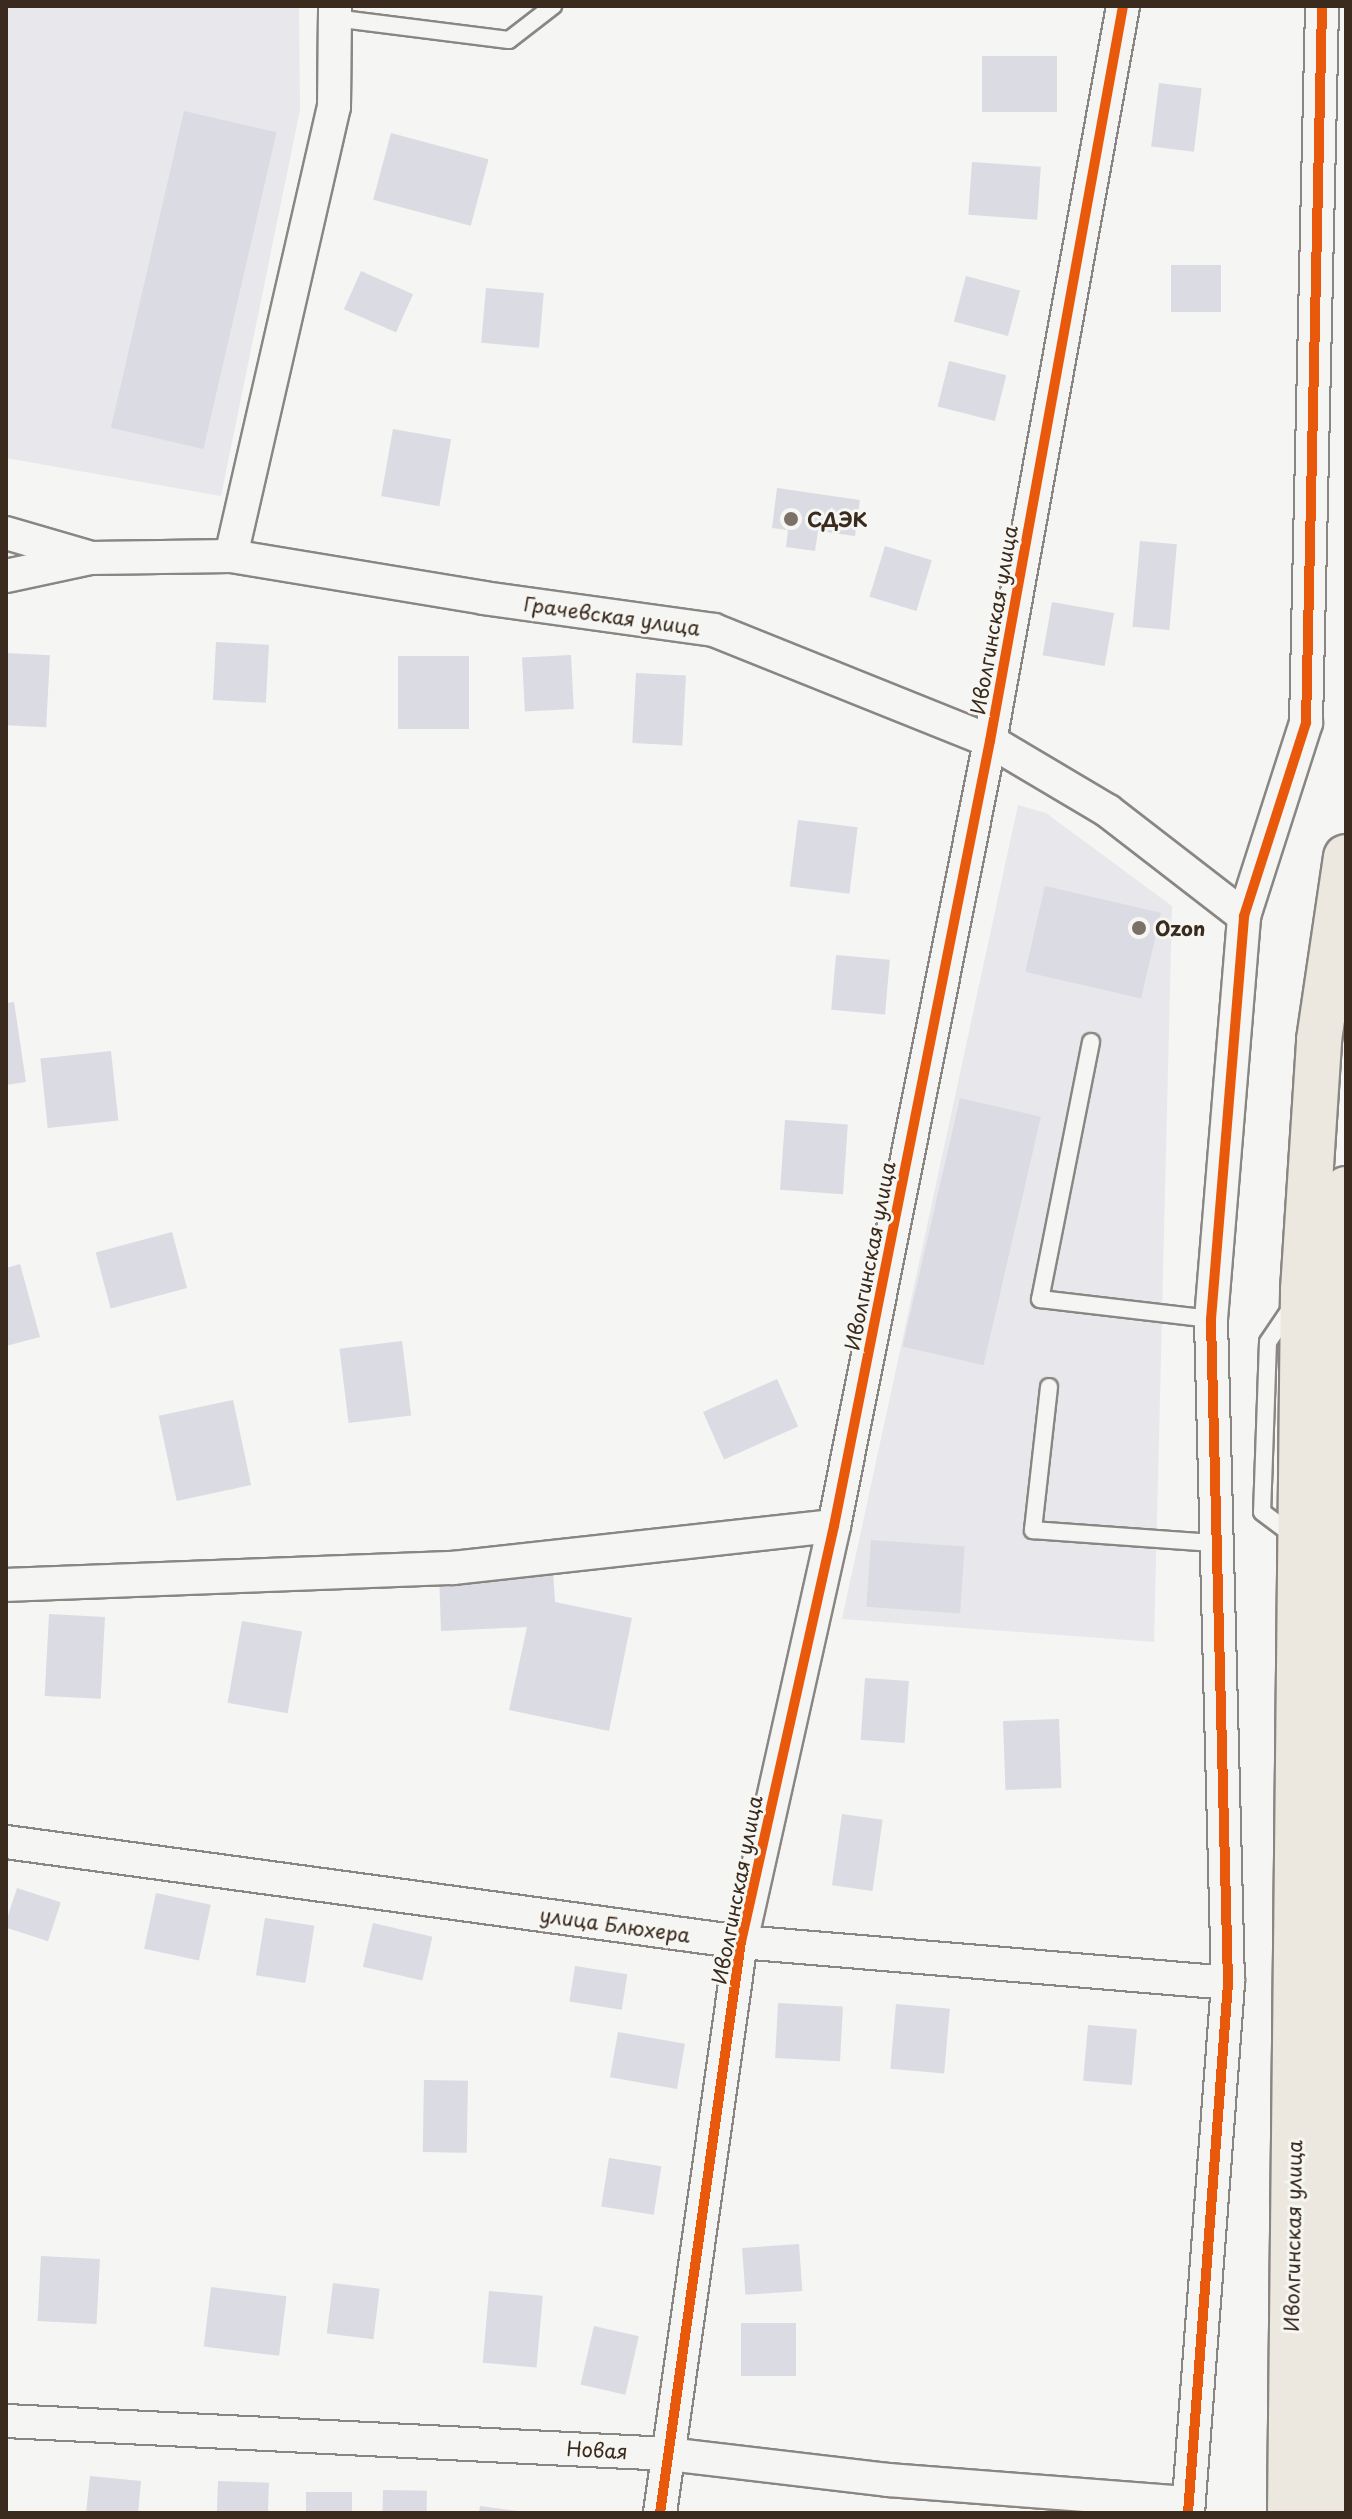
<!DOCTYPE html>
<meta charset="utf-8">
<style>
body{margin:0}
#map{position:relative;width:1352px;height:2519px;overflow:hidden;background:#f5f5f3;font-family:"Playpen Sans",sans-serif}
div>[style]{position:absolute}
.built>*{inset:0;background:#e8e7ec}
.building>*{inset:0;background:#dbdbe3;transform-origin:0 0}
.roads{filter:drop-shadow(2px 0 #8a8683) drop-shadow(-2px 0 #8a8683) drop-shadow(0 2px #8a8683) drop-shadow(0 -2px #8a8683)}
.lane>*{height:16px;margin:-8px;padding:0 8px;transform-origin:8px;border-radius:8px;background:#f5f5f3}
.street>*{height:32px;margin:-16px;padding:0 16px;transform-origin:16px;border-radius:16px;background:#f5f5f3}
.primary>*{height:44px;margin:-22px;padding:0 22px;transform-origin:22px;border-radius:22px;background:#ece8df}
.cycleway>*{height:10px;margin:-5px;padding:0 5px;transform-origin:5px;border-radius:5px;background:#e8590c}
.dots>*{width:22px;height:22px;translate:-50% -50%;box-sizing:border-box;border:4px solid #f6f6f2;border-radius:50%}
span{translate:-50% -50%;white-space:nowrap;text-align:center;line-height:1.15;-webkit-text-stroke:6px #f6f6f2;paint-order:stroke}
.poi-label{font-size:20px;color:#3b2a1e;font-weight:700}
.left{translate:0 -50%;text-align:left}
.street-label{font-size:20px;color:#3b2a1e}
.frame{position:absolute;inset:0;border:8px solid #3b2a1e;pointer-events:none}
</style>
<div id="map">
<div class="built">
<i style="clip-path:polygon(6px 6px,299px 6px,300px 110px,221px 496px,6px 458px)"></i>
<i style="clip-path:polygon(1018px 805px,1046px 813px,1172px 906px,1154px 1642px,842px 1619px)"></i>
</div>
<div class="building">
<i style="left:1057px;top:56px;width:56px;height:75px;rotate:90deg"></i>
<i style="left:1159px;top:83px;width:43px;height:64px;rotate:7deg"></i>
<i style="left:184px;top:111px;width:95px;height:325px;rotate:13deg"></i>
<i style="left:391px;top:133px;width:101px;height:69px;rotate:15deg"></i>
<i style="left:972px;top:162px;width:69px;height:53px;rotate:4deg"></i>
<i style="left:1171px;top:265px;width:50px;height:47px"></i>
<i style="left:361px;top:271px;width:57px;height:42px;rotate:24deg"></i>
<i style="left:966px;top:276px;width:56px;height:47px;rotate:15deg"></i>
<i style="left:486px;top:288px;width:58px;height:55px;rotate:5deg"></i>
<i style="left:949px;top:361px;width:59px;height:47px;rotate:14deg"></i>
<i style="left:393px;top:429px;width:59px;height:68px;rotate:10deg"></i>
<i style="clip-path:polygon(777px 488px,860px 500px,855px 536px,818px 531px,815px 551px,786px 547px,788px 530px,772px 528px)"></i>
<i style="left:1140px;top:541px;width:37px;height:86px;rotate:5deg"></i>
<i style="left:885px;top:546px;width:49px;height:53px;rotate:17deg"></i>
<i style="left:1052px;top:602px;width:63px;height:54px;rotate:10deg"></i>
<i style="left:216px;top:642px;width:53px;height:58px;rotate:3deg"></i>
<i style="left:6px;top:653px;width:44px;height:72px;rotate:3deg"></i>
<i style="left:571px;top:655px;width:54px;height:49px;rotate:87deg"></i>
<i style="left:469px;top:656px;width:73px;height:71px;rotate:90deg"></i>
<i style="left:636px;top:673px;width:50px;height:70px;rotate:3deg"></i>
<i style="left:798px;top:820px;width:60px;height:67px;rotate:7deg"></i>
<i style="left:1045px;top:886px;width:119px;height:88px;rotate:13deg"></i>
<i style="left:836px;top:955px;width:54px;height:55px;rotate:5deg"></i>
<i style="clip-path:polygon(14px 1002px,26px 1082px,6px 1085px,6px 1003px)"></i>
<i style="left:111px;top:1051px;width:70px;height:71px;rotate:84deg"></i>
<i style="left:960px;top:1098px;width:83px;height:255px;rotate:13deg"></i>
<i style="left:785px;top:1120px;width:63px;height:70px;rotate:4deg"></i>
<i style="left:172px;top:1232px;width:58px;height:79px;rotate:75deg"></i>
<i style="clip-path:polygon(20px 1264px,40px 1337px,6px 1346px,6px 1268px)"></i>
<i style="left:402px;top:1341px;width:75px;height:63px;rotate:83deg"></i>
<i style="left:777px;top:1379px;width:52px;height:81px;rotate:66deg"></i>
<i style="left:233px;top:1400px;width:87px;height:76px;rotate:78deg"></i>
<i style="left:871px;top:1540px;width:94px;height:67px;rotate:4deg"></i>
<i style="clip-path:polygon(553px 1569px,555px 1602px,632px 1618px,609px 1731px,509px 1710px,527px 1627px,441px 1631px,439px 1573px)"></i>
<i style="left:49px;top:1614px;width:56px;height:82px;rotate:3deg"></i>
<i style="left:242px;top:1621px;width:61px;height:83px;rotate:10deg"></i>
<i style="left:865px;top:1678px;width:44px;height:62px;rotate:4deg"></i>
<i style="left:1059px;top:1719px;width:69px;height:56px;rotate:88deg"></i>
<i style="left:842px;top:1814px;width:41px;height:72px;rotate:8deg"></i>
<i style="left:17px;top:1888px;width:46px;height:41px;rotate:18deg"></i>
<i style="left:156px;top:1893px;width:56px;height:57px;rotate:12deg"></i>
<i style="left:265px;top:1918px;width:50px;height:58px;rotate:9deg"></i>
<i style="left:373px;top:1923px;width:61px;height:45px;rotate:13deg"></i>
<i style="left:575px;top:1966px;width:53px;height:36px;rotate:9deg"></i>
<i style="left:778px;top:2003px;width:65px;height:55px;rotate:3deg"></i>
<i style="left:896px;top:2004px;width:54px;height:65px;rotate:5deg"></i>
<i style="left:1088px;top:2025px;width:49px;height:56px;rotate:5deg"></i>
<i style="left:618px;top:2032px;width:68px;height:46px;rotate:10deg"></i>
<i style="left:424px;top:2080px;width:44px;height:72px;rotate:1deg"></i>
<i style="left:609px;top:2158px;width:53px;height:49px;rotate:9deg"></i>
<i style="left:799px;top:2244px;width:47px;height:57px;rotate:86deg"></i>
<i style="left:41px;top:2256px;width:59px;height:65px;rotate:3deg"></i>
<i style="left:333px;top:2283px;width:47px;height:51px;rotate:7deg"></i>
<i style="left:211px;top:2287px;width:76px;height:60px;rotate:7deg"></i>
<i style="left:489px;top:2291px;width:54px;height:72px;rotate:5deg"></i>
<i style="left:796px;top:2323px;width:53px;height:55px;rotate:90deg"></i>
<i style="left:594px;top:2326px;width:46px;height:60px;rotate:13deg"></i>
<i style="clip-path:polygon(90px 2476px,141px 2481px,138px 2513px,86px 2513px)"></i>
<i style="left:218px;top:2481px;width:51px;height:32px;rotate:2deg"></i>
<i style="left:383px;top:2490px;width:44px;height:23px;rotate:1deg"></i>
<i style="left:352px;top:2492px;width:21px;height:46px;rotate:90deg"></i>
<i style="clip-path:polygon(480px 2506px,517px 2511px,517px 2513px,479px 2513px)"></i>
</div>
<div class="roads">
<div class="lane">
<i style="left:334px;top:18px;width:176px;rotate:7.2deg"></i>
<i style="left:509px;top:40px;width:56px;rotate:-37.7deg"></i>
<i style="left:1091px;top:1042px;width:262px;rotate:101.2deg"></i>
<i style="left:1040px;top:1299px;width:172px;rotate:6.7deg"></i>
<i style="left:1291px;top:1308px;width:41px;rotate:124.1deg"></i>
<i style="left:1268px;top:1342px;width:170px;rotate:92deg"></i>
<i style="left:1262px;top:1512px;width:41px;rotate:37.1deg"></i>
<i style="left:1049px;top:1387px;width:144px;rotate:96.4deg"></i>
<i style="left:1033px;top:1530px;width:183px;rotate:4.1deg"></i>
</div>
<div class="street">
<i style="left:6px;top:533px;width:85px;rotate:16.3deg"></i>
<i style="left:231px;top:556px;width:461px;rotate:-77.1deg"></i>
<i style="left:334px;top:107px;width:101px;rotate:-89.4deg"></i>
<i style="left:6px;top:576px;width:87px;rotate:-12deg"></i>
<i style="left:91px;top:558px;width:140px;rotate:-0.8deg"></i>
<i style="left:231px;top:556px;width:256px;rotate:9.4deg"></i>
<i style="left:484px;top:598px;width:232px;rotate:7.9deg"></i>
<i style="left:714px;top:630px;width:297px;rotate:21.9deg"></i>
<i style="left:990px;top:741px;width:137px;rotate:30.7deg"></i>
<i style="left:1108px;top:811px;width:172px;rotate:37.7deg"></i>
<i style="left:6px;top:1585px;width:447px;rotate:-2.2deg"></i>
<i style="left:453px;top:1568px;width:383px;rotate:-6.3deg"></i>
<i style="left:6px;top:1842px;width:742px;rotate:7.75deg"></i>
<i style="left:741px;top:1942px;width:489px;rotate:4.8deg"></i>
<i style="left:6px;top:2421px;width:663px;rotate:2.85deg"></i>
<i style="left:668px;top:2454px;width:222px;rotate:6.7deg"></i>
<i style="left:888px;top:2480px;width:299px;rotate:4.4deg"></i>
<i style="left:660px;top:2513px;width:577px;rotate:-81.93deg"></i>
<i style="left:741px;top:1942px;width:426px;rotate:-77.4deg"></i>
<i style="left:834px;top:1526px;width:800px;rotate:-78.76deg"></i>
<i style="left:990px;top:741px;width:747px;rotate:-79.74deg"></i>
<i style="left:1188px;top:2513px;width:532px;rotate:-85.68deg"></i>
<i style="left:1228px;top:1983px;width:664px;rotate:-91.47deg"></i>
<i style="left:1211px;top:1319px;width:404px;rotate:-85.3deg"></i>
<i style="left:1244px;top:916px;width:203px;rotate:-72.2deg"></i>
<i style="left:1306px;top:723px;width:717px;rotate:-88.72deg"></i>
</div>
<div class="primary">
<i style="left:1290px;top:2513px;width:1223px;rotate:-89.39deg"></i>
<i style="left:1303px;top:1290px;width:251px;rotate:-86.3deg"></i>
<i style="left:1319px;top:1040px;width:185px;rotate:-81.6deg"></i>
<i style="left:1329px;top:2513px;width:496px;rotate:-89deg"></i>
<i style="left:1338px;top:2017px;width:753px;rotate:-89.7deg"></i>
<i style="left:1342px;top:1264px;width:75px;rotate:-86.9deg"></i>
</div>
</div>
<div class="cycleway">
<i style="left:660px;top:2513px;width:577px;rotate:-81.93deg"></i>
<i style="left:741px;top:1942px;width:426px;rotate:-77.4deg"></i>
<i style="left:834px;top:1526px;width:800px;rotate:-78.76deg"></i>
<i style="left:990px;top:741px;width:747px;rotate:-79.74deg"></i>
<i style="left:1188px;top:2513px;width:532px;rotate:-85.68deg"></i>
<i style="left:1228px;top:1983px;width:664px;rotate:-91.47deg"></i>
<i style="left:1211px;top:1319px;width:404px;rotate:-85.3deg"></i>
<i style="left:1244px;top:916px;width:203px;rotate:-72.2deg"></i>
<i style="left:1306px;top:723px;width:717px;rotate:-88.72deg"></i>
</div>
<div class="dots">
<i style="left:791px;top:519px;background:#7c7169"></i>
<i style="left:1139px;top:928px;background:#7c7169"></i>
</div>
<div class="poi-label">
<span class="left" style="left:807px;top:519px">СДЭК</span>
<span class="left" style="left:1155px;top:928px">Ozon</span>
</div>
<div class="street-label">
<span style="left:612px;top:616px;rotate:8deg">Грачевская улица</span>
<span style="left:994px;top:620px;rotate:-80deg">Иволгинская улица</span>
<span style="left:870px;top:1256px;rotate:-79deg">Иволгинская улица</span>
<span style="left:737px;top:1890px;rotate:-79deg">Иволгинская улица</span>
<span style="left:615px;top:1925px;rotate:8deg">улица Блюхера</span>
<span style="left:1293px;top:2236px;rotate:-89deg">Иволгинская улица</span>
<span style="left:597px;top:2450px;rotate:3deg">Новая</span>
</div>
<div class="frame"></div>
</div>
